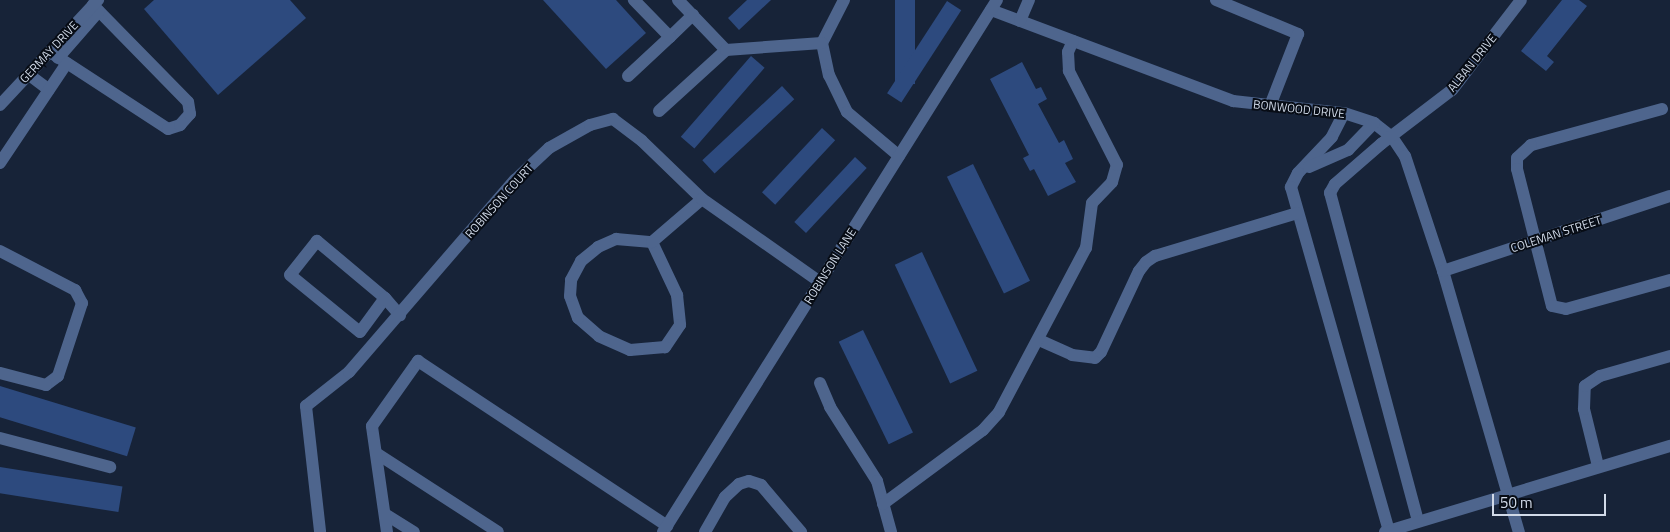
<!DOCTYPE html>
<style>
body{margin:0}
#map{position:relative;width:1670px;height:532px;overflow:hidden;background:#172338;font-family:"Titillium Web",sans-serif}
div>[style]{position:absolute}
.building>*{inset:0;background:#2d4a7e;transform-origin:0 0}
.minor>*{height:12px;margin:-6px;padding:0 6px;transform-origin:6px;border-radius:6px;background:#4e658d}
span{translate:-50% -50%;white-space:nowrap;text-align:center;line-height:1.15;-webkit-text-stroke:4px #070c15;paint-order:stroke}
.street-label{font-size:12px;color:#d1dae8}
.scale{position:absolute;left:1492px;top:494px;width:114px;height:22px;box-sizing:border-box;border:2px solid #d1dae8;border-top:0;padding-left:6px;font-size:15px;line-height:18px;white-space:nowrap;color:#d1dae8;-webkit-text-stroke:4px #070c15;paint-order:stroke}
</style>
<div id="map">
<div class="building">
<i style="clip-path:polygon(154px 0,290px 0,306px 18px,218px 95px,144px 9px)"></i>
<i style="clip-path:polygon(543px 0,616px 0,646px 33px,606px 69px)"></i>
<i style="clip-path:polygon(747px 0,771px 0,739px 30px,728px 18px)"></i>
<i style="left:895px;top:0;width:20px;height:84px"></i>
<i style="clip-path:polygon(1562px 0,1579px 0,1587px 6px,1547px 56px,1554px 62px,1546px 71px,1521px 51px)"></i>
<i style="left:947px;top:1px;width:17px;height:110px;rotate:33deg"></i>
<i style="left:751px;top:56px;width:18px;height:107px;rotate:41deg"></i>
<i style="clip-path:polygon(1022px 62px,1036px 89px,1041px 87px,1047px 99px,1038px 104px,1059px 143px,1064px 140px,1073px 159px,1065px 163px,1076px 182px,1048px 196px,1034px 169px,1030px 171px,1023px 158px,1029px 155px,990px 79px)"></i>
<i style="left:782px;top:86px;width:18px;height:109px;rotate:47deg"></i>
<i style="left:822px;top:128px;width:18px;height:88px;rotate:43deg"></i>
<i style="left:855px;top:157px;width:16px;height:89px;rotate:43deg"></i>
<i style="left:973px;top:164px;width:130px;height:29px;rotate:64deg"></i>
<i style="left:922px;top:252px;width:131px;height:30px;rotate:65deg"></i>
<i style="left:863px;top:330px;width:114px;height:27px;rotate:64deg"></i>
<i style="left:0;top:386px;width:142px;height:30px;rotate:17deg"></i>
<i style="left:0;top:467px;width:124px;height:26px;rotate:9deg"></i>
</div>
<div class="minor">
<i style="left:678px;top:0;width:69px;rotate:46.2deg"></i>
<i style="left:844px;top:0;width:48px;rotate:117.1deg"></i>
<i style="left:822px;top:43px;width:33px;rotate:78deg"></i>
<i style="left:829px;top:75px;width:41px;rotate:64.1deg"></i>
<i style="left:847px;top:112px;width:68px;rotate:40.2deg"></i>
<i style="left:1216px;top:0;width:89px;rotate:22.5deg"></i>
<i style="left:1298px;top:34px;width:77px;rotate:111.3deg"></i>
<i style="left:991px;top:10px;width:259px;rotate:20.6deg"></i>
<i style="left:1233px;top:101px;width:112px;rotate:6.2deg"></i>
<i style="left:1344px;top:113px;width:32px;rotate:18deg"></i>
<i style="left:1374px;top:123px;width:23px;rotate:38deg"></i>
<i style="left:1392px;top:137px;width:23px;rotate:56deg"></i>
<i style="left:1405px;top:156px;width:121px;rotate:71.7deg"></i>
<i style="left:1443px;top:271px;width:272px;rotate:73.8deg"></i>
<i style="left:1020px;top:21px;width:23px;rotate:-67deg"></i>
<i style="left:670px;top:37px;width:32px;rotate:-44deg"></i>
<i style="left:50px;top:52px;width:141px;rotate:33.1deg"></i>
<i style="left:168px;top:129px;width:13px;rotate:-18deg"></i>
<i style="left:180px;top:125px;width:15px;rotate:-48deg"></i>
<i style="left:190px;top:114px;width:12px;rotate:-99deg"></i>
<i style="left:188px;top:102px;width:136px;rotate:-134.4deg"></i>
<i style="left:58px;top:58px;width:62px;rotate:-48.9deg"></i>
<i style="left:28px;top:74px;width:26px;rotate:37deg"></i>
<i style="left:628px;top:76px;width:57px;rotate:-42.9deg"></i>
<i style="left:670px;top:37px;width:52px;rotate:-134.2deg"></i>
<i style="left:0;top:105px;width:144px;rotate:-47deg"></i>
<i style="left:1662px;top:109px;width:136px;rotate:164.6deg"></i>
<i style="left:1531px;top:145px;width:19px;rotate:137deg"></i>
<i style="left:1517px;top:158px;width:11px;rotate:90deg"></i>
<i style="left:1517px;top:169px;width:141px;rotate:75.7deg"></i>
<i style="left:1552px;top:306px;width:14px;rotate:12deg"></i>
<i style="left:1566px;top:309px;width:108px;rotate:-15.6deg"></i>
<i style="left:659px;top:111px;width:91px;rotate:-42.3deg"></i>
<i style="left:726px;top:50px;width:96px;rotate:-4.2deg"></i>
<i style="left:1344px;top:113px;width:27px;rotate:117deg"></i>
<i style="left:1332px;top:137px;width:50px;rotate:133.4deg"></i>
<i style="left:1298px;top:173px;width:16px;rotate:117deg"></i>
<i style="left:1291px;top:187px;width:358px;rotate:74.1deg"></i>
<i style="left:0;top:163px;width:120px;rotate:-56.2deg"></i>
<i style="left:1309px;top:167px;width:43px;rotate:-23.6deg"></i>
<i style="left:1348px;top:150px;width:37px;rotate:-46deg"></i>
<i style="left:652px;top:242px;width:59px;rotate:64.7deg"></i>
<i style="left:677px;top:295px;width:30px;rotate:84deg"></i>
<i style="left:680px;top:325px;width:27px;rotate:124deg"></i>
<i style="left:665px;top:347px;width:35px;rotate:175deg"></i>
<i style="left:630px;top:350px;width:34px;rotate:-156deg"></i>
<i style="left:599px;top:336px;width:28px;rotate:-139deg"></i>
<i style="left:578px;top:318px;width:23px;rotate:-110deg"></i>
<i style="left:570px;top:296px;width:16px;rotate:-86deg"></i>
<i style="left:571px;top:280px;width:21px;rotate:-62deg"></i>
<i style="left:581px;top:261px;width:22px;rotate:-39deg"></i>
<i style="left:598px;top:247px;width:20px;rotate:-24deg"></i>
<i style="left:616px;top:239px;width:36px;rotate:5deg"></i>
<i style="left:652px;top:242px;width:66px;rotate:-40.7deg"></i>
<i style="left:0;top:251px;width:85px;rotate:27.5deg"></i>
<i style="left:75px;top:290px;width:15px;rotate:62deg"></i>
<i style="left:82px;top:303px;width:77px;rotate:108.2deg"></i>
<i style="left:58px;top:376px;width:15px;rotate:143deg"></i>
<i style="left:46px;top:385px;width:48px;rotate:-165.4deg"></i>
<i style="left:1443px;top:271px;width:239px;rotate:-18.3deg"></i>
<i style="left:385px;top:298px;width:89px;rotate:-140deg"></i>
<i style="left:317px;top:241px;width:43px;rotate:128.5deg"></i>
<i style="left:290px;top:275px;width:90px;rotate:39.2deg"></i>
<i style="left:360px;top:332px;width:42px;rotate:-53.7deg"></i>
<i style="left:385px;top:298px;width:23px;rotate:49deg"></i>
<i style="left:1039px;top:340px;width:36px;rotate:24deg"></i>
<i style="left:1072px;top:355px;width:23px;rotate:7deg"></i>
<i style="left:1095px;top:358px;width:8px;rotate:-45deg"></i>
<i style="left:1101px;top:352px;width:89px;rotate:-64.9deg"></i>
<i style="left:1139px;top:271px;width:11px;rotate:-52deg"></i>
<i style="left:1146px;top:262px;width:11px;rotate:-34deg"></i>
<i style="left:1155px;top:256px;width:148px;rotate:-16.8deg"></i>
<i style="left:820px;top:383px;width:26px;rotate:67deg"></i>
<i style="left:830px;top:407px;width:88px;rotate:57.6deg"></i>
<i style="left:877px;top:481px;width:53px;rotate:74.6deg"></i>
<i style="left:0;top:438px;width:114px;rotate:14.8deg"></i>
<i style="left:376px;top:453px;width:145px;rotate:32.9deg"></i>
<i style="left:1598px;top:466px;width:59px;rotate:-103.8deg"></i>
<i style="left:1584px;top:409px;width:23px;rotate:-88deg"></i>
<i style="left:1585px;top:386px;width:18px;rotate:-34deg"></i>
<i style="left:1600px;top:376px;width:73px;rotate:-15.9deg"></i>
<i style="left:883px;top:504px;width:124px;rotate:-36.5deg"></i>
<i style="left:983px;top:430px;width:24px;rotate:-48deg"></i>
<i style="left:999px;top:412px;width:186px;rotate:-62.1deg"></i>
<i style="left:1086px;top:248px;width:45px;rotate:-82.4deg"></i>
<i style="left:1092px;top:203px;width:29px;rotate:-46deg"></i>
<i style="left:1112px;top:182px;width:18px;rotate:-74deg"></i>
<i style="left:1117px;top:165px;width:106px;rotate:-117.1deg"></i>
<i style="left:1069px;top:71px;width:19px;rotate:-93deg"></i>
<i style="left:1068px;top:52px;width:12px;rotate:-66deg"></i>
<i style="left:385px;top:514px;width:34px;rotate:32deg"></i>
<i style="left:1418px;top:521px;width:340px;rotate:-105deg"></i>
<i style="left:1330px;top:193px;width:10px;rotate:-61deg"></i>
<i style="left:1335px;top:184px;width:61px;rotate:-41deg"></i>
<i style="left:1381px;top:144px;width:89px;rotate:-37.3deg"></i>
<i style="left:1452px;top:90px;width:113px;rotate:-52.5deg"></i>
<i style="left:320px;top:531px;width:126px;rotate:-96.4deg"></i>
<i style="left:306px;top:406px;width:55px;rotate:-38.3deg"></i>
<i style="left:349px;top:372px;width:254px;rotate:-49.2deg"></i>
<i style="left:515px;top:180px;width:47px;rotate:-43.3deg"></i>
<i style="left:549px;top:148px;width:47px;rotate:-29.3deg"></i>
<i style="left:590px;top:125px;width:24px;rotate:-15deg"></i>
<i style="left:613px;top:119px;width:36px;rotate:37deg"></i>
<i style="left:642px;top:141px;width:83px;rotate:44deg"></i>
<i style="left:702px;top:199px;width:144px;rotate:35.1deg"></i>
<i style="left:387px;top:532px;width:107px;rotate:-98.1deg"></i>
<i style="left:372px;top:426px;width:80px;rotate:-54.7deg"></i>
<i style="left:418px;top:361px;width:299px;rotate:33.5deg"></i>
<i style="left:663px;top:532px;width:628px;rotate:-57.88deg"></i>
<i style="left:705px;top:532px;width:40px;rotate:-60.3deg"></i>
<i style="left:725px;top:497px;width:19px;rotate:-43deg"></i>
<i style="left:739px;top:484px;width:10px;rotate:-17deg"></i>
<i style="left:749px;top:481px;width:13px;rotate:18deg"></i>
<i style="left:761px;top:485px;width:62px;rotate:49.6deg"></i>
<i style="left:1385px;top:532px;width:298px;rotate:-16.8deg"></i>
</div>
<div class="street-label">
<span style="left:49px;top:52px;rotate:-47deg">GERMAY DRIVE</span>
<span style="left:1472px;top:63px;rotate:-51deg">ALBAN DRIVE</span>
<span style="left:1299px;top:109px;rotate:6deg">BONWOOD DRIVE</span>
<span style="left:499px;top:201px;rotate:-48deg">ROBINSON COURT</span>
<span style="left:1556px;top:234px;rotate:-18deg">COLEMAN STREET</span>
<span style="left:830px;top:266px;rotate:-58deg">ROBINSON LANE</span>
</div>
<div class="scale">50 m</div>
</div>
